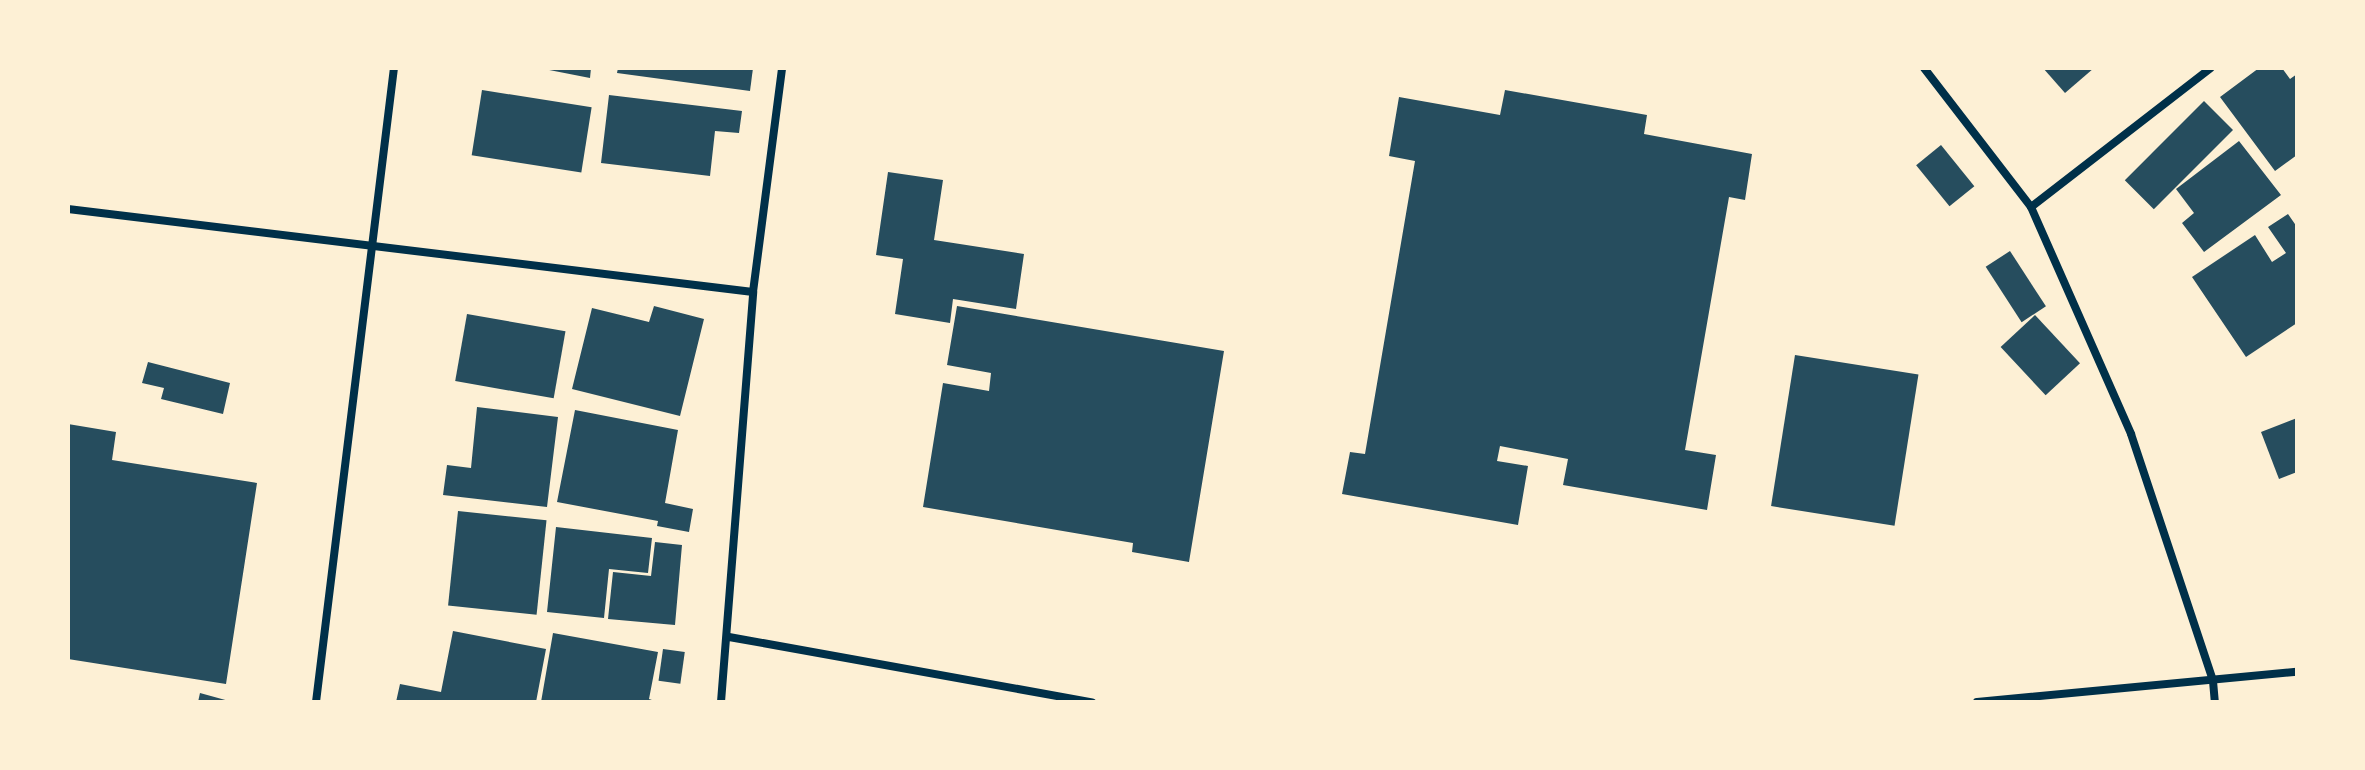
<!DOCTYPE html>
<style>
body{margin:0}
#map{position:relative;width:2365px;height:770px;overflow:hidden;background:#fdf0d5;font-family:"Golos Text",sans-serif}
div>[style]{position:absolute}
.building>*{inset:0;background:#264d5e;transform-origin:0 0}
.minor>*{height:8px;margin:-4px;padding:0 4px;transform-origin:4px;border-radius:4px;background:#003049}
span{translate:-50% -50%;white-space:nowrap;text-align:center;line-height:1.15;-webkit-text-stroke:8px #fdf0d5;paint-order:stroke}
.frame{position:absolute;inset:0;border:70px solid #fdf0d5;pointer-events:none}
</style>
<div id="map">
<div class="building">
<i style="clip-path:polygon(539px 68px,591px 68px,590px 78px)"></i>
<i style="clip-path:polygon(618px 68px,753px 68px,750px 91px,617px 73px)"></i>
<i style="clip-path:polygon(2043px 68px,2094px 68px,2065px 93px)"></i>
<i style="clip-path:polygon(2259px 68px,2282px 68px,2290px 79px,2297px 74px,2297px 155px,2275px 171px,2220px 97px)"></i>
<i style="left:482px;top:90px;width:111px;height:66px;rotate:9deg"></i>
<i style="clip-path:polygon(1505px 90px,1647px 115px,1644px 134px,1752px 154px,1745px 200px,1729px 197px,1685px 450px,1716px 455px,1707px 510px,1563px 485px,1568px 459px,1500px 446px,1497px 461px,1528px 466px,1518px 525px,1342px 494px,1350px 452px,1365px 454px,1415px 161px,1389px 156px,1399px 97px,1500px 115px)"></i>
<i style="clip-path:polygon(609px 95px,742px 111px,739px 133px,715px 131px,710px 176px,601px 163px)"></i>
<i style="left:2204px;top:101px;width:41px;height:112px;rotate:45deg"></i>
<i style="clip-path:polygon(2239px 141px,2281px 195px,2204px 252px,2182px 223px,2194px 213px,2176px 189px)"></i>
<i style="left:1941px;top:145px;width:53px;height:32px;rotate:51deg"></i>
<i style="clip-path:polygon(888px 172px,943px 180px,934px 240px,1024px 254px,1016px 309px,953px 299px,950px 323px,895px 314px,903px 259px,876px 255px)"></i>
<i style="clip-path:polygon(2288px 214px,2297px 227px,2297px 323px,2246px 357px,2192px 277px,2255px 235px,2272px 262px,2286px 253px,2268px 227px)"></i>
<i style="left:2010px;top:251px;width:66px;height:29px;rotate:57deg"></i>
<i style="clip-path:polygon(654px 306px,704px 319px,680px 416px,572px 389px,592px 308px,649px 322px)"></i>
<i style="clip-path:polygon(957px 306px,1224px 351px,1189px 562px,1132px 552px,1133px 543px,923px 507px,943px 383px,989px 391px,991px 373px,947px 365px)"></i>
<i style="left:467px;top:314px;width:100px;height:68px;rotate:10deg"></i>
<i style="left:2035px;top:315px;width:66px;height:47px;rotate:47deg"></i>
<i style="left:1795px;top:355px;width:125px;height:153px;rotate:9deg"></i>
<i style="clip-path:polygon(148px 362px,230px 383px,223px 414px,161px 399px,164px 388px,142px 383px)"></i>
<i style="clip-path:polygon(477px 407px,558px 417px,547px 507px,443px 495px,447px 465px,471px 468px)"></i>
<i style="clip-path:polygon(575px 410px,678px 430px,665px 503px,693px 509px,689px 532px,657px 526px,658px 521px,557px 502px)"></i>
<i style="clip-path:polygon(2297px 418px,2297px 472px,2279px 479px,2261px 432px)"></i>
<i style="clip-path:polygon(68px 424px,116px 432px,112px 460px,257px 483px,226px 684px,68px 659px)"></i>
<i style="left:458px;top:511px;width:89px;height:95px;rotate:6deg"></i>
<i style="clip-path:polygon(556px 527px,652px 538px,648px 573px,609px 569px,604px 618px,547px 612px)"></i>
<i style="clip-path:polygon(655px 542px,682px 545px,675px 625px,608px 619px,613px 572px,651px 576px)"></i>
<i style="clip-path:polygon(453px 631px,546px 649px,536px 702px,396px 702px,400px 684px,441px 692px)"></i>
<i style="clip-path:polygon(553px 633px,658px 652px,649px 699px,658px 702px,541px 702px)"></i>
<i style="left:663px;top:649px;width:22px;height:32px;rotate:8deg"></i>
<i style="clip-path:polygon(200px 693px,229px 701px,229px 702px,198px 702px)"></i>
</div>
<div class="minor">
<i style="left:1924px;top:68px;width:175px;rotate:52.4deg"></i>
<i style="left:2031px;top:207px;width:248px;rotate:66.2deg"></i>
<i style="left:2131px;top:434px;width:260px;rotate:71.6deg"></i>
<i style="left:2213px;top:681px;width:21px;rotate:85deg"></i>
<i style="left:2031px;top:207px;width:227px;rotate:-37.7deg"></i>
<i style="left:68px;top:209px;width:690px;rotate:6.91deg"></i>
<i style="left:729px;top:637px;width:369px;rotate:10.2deg"></i>
<i style="left:316px;top:702px;width:639px;rotate:-82.99deg"></i>
<i style="left:721px;top:702px;width:411px;rotate:-85.5deg"></i>
<i style="left:753px;top:292px;width:226px;rotate:-82.6deg"></i>
<i style="left:1977px;top:702px;width:321px;rotate:-5.4deg"></i>
</div>
<div class="frame"></div>
</div>
